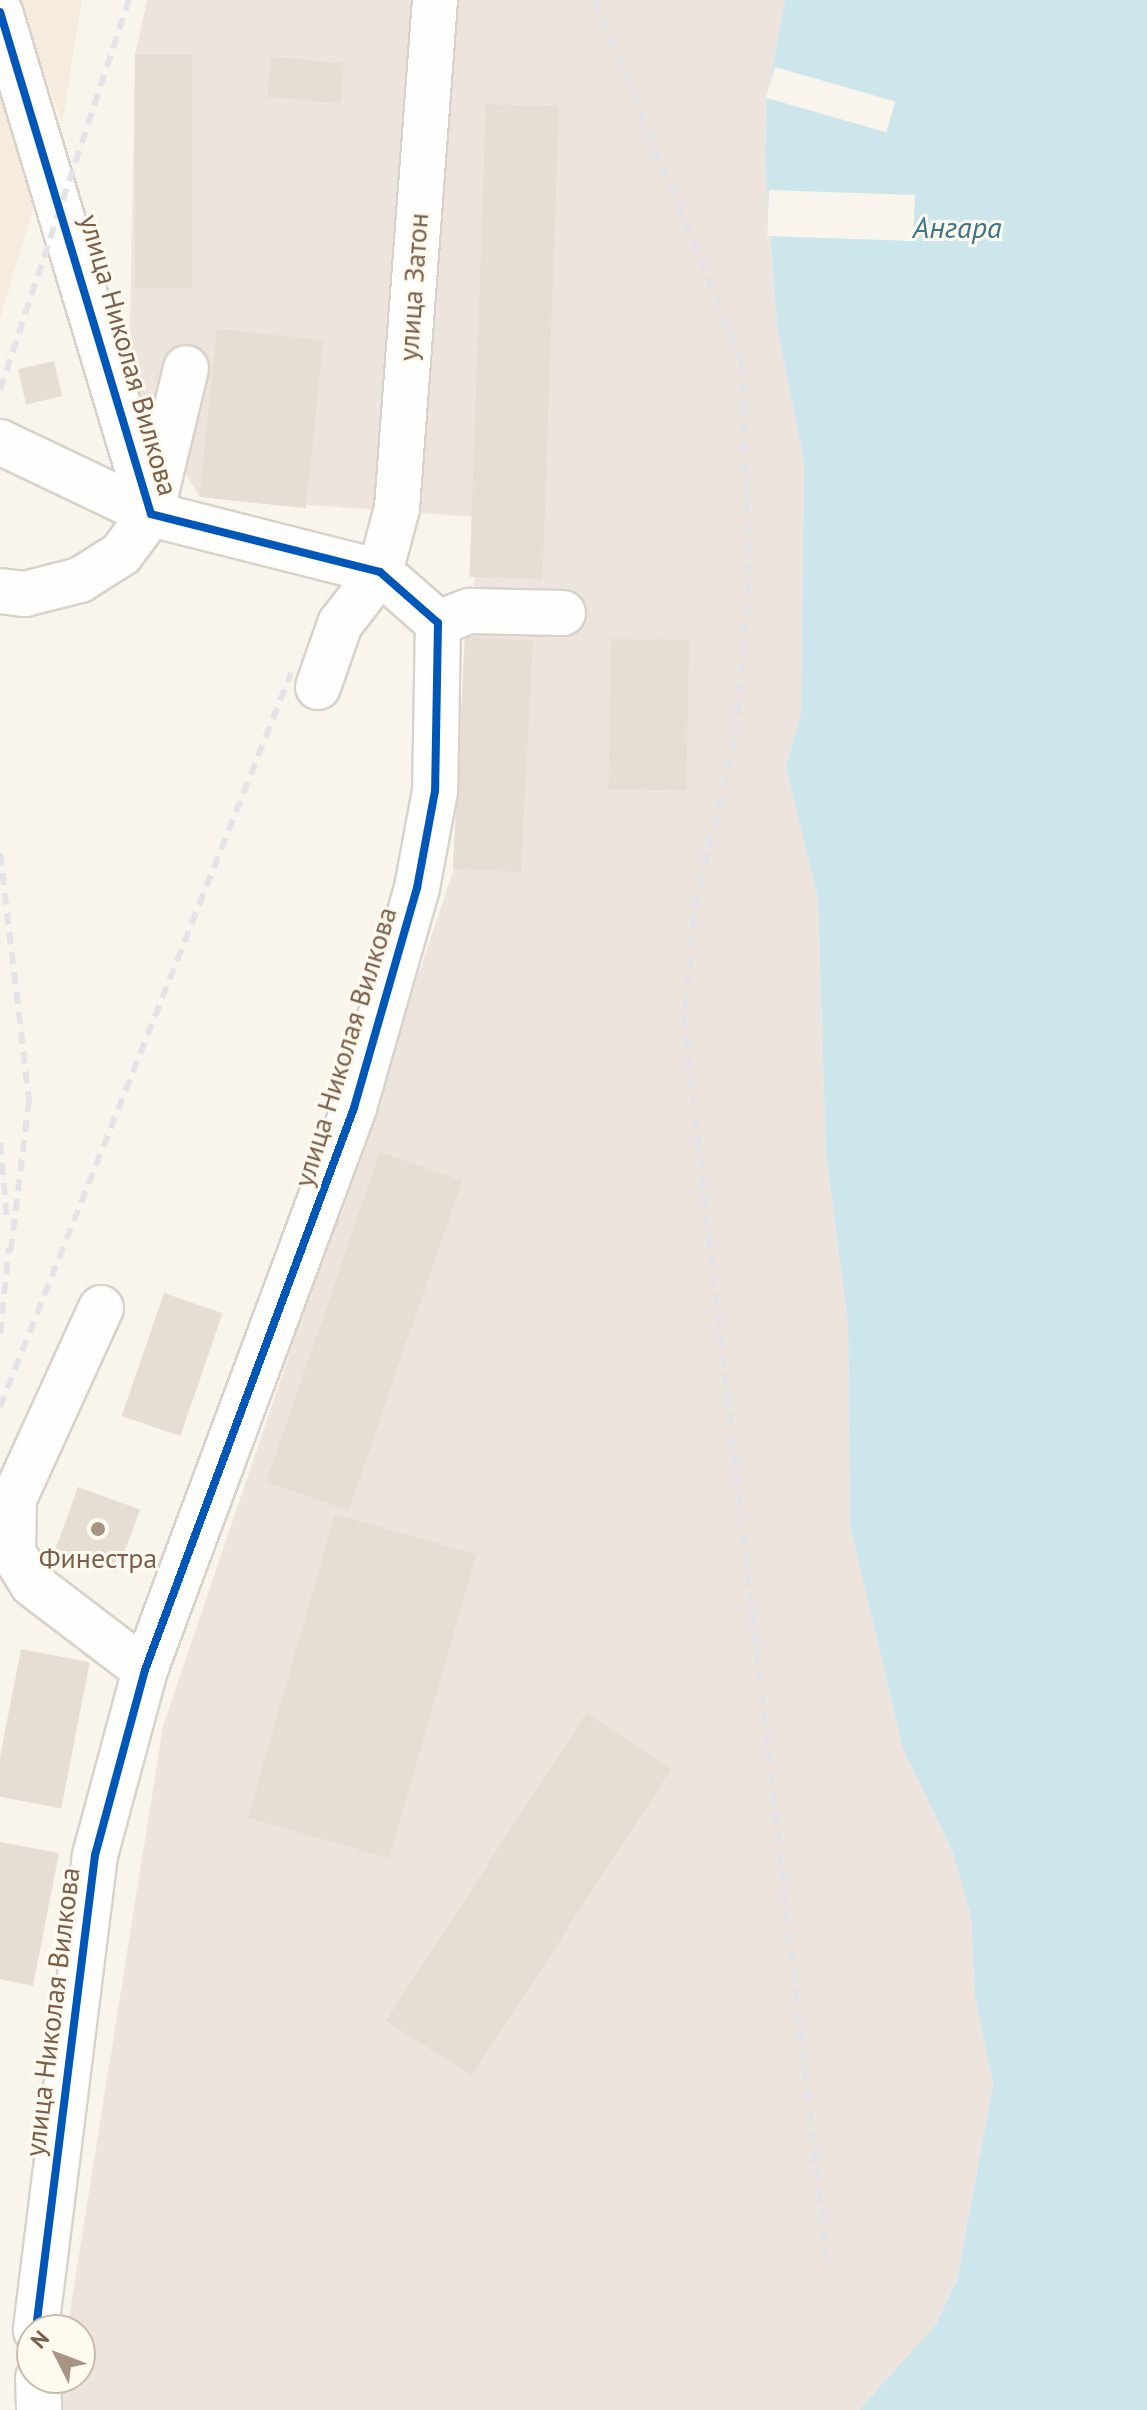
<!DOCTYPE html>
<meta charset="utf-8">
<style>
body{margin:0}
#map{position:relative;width:1147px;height:2410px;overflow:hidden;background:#f9f5ed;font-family:"PT Sans",sans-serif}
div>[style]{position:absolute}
.residential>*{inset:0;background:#f5ecdd}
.industrial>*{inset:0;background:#ede5dd}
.water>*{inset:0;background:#cde6eb}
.pier>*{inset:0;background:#f9f5ed;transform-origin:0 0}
.building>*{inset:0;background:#e6ded4;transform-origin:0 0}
.roads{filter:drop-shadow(2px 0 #d9d2cb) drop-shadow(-2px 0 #d9d2cb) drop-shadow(0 2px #d9d2cb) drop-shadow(0 -2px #d9d2cb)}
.minor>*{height:44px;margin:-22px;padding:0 22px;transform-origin:22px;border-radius:22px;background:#fefefc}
.rail>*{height:6px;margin-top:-3px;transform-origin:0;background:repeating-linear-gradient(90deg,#e6e3e6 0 12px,transparent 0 20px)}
.cycleway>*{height:8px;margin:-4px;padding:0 4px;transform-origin:4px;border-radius:4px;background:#0057b8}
.dots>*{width:22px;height:22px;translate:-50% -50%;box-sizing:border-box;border:4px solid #fffaf0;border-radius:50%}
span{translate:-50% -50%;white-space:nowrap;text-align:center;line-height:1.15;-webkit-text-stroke:6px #fffaf0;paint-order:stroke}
.street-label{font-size:28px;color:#7b5f49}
.poi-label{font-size:28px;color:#7b5f49}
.water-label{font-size:30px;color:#3d7689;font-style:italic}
.north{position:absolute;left:16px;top:2314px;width:80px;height:80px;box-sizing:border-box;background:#fffaf0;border:2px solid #cabcad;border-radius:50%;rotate:312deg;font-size:22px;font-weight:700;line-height:32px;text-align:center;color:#7b5f49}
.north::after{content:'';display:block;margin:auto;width:28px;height:36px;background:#a79482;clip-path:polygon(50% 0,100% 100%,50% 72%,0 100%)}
</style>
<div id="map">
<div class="residential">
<i style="clip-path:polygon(19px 0,82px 0,62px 124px)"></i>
<i style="clip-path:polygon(0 77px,39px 190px,0 318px)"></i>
</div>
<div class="industrial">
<i style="clip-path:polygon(147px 0,785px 0,767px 98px,765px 161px,777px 326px,804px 461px,801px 712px,786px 767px,818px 899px,826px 1153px,848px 1324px,850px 1526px,903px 1749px,952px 1850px,971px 1917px,975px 1997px,993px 2084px,957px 2280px,936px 2324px,859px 2410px,54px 2410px,59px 2378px,80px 2378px,80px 2330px,67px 2330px,163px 1726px,454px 869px,465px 637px,475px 577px,476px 517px,200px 497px,129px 381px,135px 55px)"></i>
</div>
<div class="water">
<i style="clip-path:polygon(785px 0,1147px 0,1147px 2410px,859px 2410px,936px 2324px,957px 2280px,993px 2084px,975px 1997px,971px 1917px,952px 1850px,903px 1749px,850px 1526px,848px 1324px,826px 1153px,818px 899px,786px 767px,801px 712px,804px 462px,777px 326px,765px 161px,767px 98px)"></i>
</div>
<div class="pier">
<i style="left:775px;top:67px;width:125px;height:32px;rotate:16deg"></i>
<i style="left:769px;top:190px;width:146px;height:46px;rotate:2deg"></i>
</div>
<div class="building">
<i style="left:135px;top:55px;width:57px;height:233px"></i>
<i style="left:271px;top:57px;width:73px;height:40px;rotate:5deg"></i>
<i style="left:486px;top:104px;width:73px;height:473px;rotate:2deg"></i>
<i style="left:217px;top:329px;width:107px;height:169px;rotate:6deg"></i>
<i style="left:54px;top:361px;width:36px;height:37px;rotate:77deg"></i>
<i style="left:465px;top:637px;width:68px;height:232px;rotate:3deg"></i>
<i style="left:611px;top:639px;width:78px;height:150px;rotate:1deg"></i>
<i style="left:380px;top:1152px;width:87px;height:349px;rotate:19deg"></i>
<i style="left:164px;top:1293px;width:62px;height:130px;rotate:19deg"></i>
<i style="left:78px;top:1487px;width:66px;height:66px;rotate:20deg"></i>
<i style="left:335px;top:1514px;width:147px;height:316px;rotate:16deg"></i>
<i style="left:21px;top:1649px;width:70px;height:149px;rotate:11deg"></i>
<i style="left:586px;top:1713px;width:102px;height:367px;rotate:33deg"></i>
<i style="clip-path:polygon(0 1842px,59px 1853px,33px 1986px,0 1979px)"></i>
</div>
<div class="roads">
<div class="minor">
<i style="left:0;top:12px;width:524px;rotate:73.26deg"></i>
<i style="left:151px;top:514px;width:236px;rotate:14.2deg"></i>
<i style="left:380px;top:572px;width:77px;rotate:41.3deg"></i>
<i style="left:438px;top:623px;width:168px;rotate:91deg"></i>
<i style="left:435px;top:791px;width:99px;rotate:100.5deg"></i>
<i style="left:417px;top:888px;width:229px;rotate:106deg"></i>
<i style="left:354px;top:1108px;width:600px;rotate:110.4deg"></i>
<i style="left:145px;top:1670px;width:192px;rotate:105.1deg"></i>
<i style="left:95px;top:1855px;width:479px;rotate:97.1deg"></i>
<i style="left:0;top:442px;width:167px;rotate:25.5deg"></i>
<i style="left:0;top:591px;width:25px;rotate:7deg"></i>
<i style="left:25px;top:594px;width:57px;rotate:-14.3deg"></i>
<i style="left:80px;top:580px;width:49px;rotate:-32.4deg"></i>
<i style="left:121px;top:554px;width:50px;rotate:-53.1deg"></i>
<i style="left:151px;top:514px;width:150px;rotate:-76.5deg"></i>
<i style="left:438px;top:623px;width:34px;rotate:-21deg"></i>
<i style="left:470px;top:611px;width:93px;rotate:1.2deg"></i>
<i style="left:318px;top:687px;width:67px;rotate:-70.8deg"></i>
<i style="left:340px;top:624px;width:66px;rotate:-52.4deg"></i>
<i style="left:380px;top:572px;width:66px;rotate:-75.1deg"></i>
<i style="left:397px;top:508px;width:509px;rotate:-85.72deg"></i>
<i style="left:101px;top:1308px;width:210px;rotate:114.5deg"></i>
<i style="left:14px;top:1499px;width:54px;rotate:91.1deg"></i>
<i style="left:13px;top:1553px;width:36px;rotate:58deg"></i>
<i style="left:32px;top:1584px;width:142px;rotate:37.3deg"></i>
<i style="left:38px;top:2378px;width:32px;rotate:88deg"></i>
</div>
</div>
<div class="rail">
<i style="left:595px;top:0;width:391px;rotate:67.9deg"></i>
<i style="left:742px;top:362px;width:220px;rotate:88.2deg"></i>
<i style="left:749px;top:582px;width:157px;rotate:95.1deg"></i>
<i style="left:735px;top:738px;width:163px;rotate:103.5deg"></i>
<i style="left:697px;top:896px;width:122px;rotate:96.1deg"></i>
<i style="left:684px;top:1017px;width:1262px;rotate:83.45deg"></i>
<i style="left:0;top:390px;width:411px;rotate:-71.7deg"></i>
<i style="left:0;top:853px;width:249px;rotate:83.3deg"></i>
<i style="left:29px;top:1100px;width:158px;rotate:96.9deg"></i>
<i style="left:0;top:1143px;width:76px;rotate:84.7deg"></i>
<i style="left:0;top:1334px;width:87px;rotate:-84.1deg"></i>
<i style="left:0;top:1407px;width:790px;rotate:-68.37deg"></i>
</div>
<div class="cycleway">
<i style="left:0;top:12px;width:524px;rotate:73.26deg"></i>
<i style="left:151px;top:514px;width:236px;rotate:14.2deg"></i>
<i style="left:380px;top:572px;width:77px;rotate:41.3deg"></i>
<i style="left:438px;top:623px;width:168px;rotate:91deg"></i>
<i style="left:435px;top:791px;width:99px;rotate:100.5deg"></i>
<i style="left:417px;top:888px;width:229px;rotate:106deg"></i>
<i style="left:354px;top:1108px;width:600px;rotate:110.4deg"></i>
<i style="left:145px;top:1670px;width:192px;rotate:105.1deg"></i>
<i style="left:95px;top:1855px;width:479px;rotate:97.1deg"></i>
</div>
<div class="dots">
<i style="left:98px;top:1529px;background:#a79482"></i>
</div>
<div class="street-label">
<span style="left:413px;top:287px;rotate:-86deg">улица Затон</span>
<span style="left:129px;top:355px;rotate:74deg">улица Николая Вилкова</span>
<span style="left:345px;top:1047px;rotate:-73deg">улица Николая Вилкова</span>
<span style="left:52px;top:2012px;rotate:-83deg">улица Николая Вилкова</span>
</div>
<div class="poi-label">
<span style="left:98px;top:1558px">Финестра</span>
</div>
<div class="water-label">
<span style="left:957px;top:227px">Ангара</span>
</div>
<div class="north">N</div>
</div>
